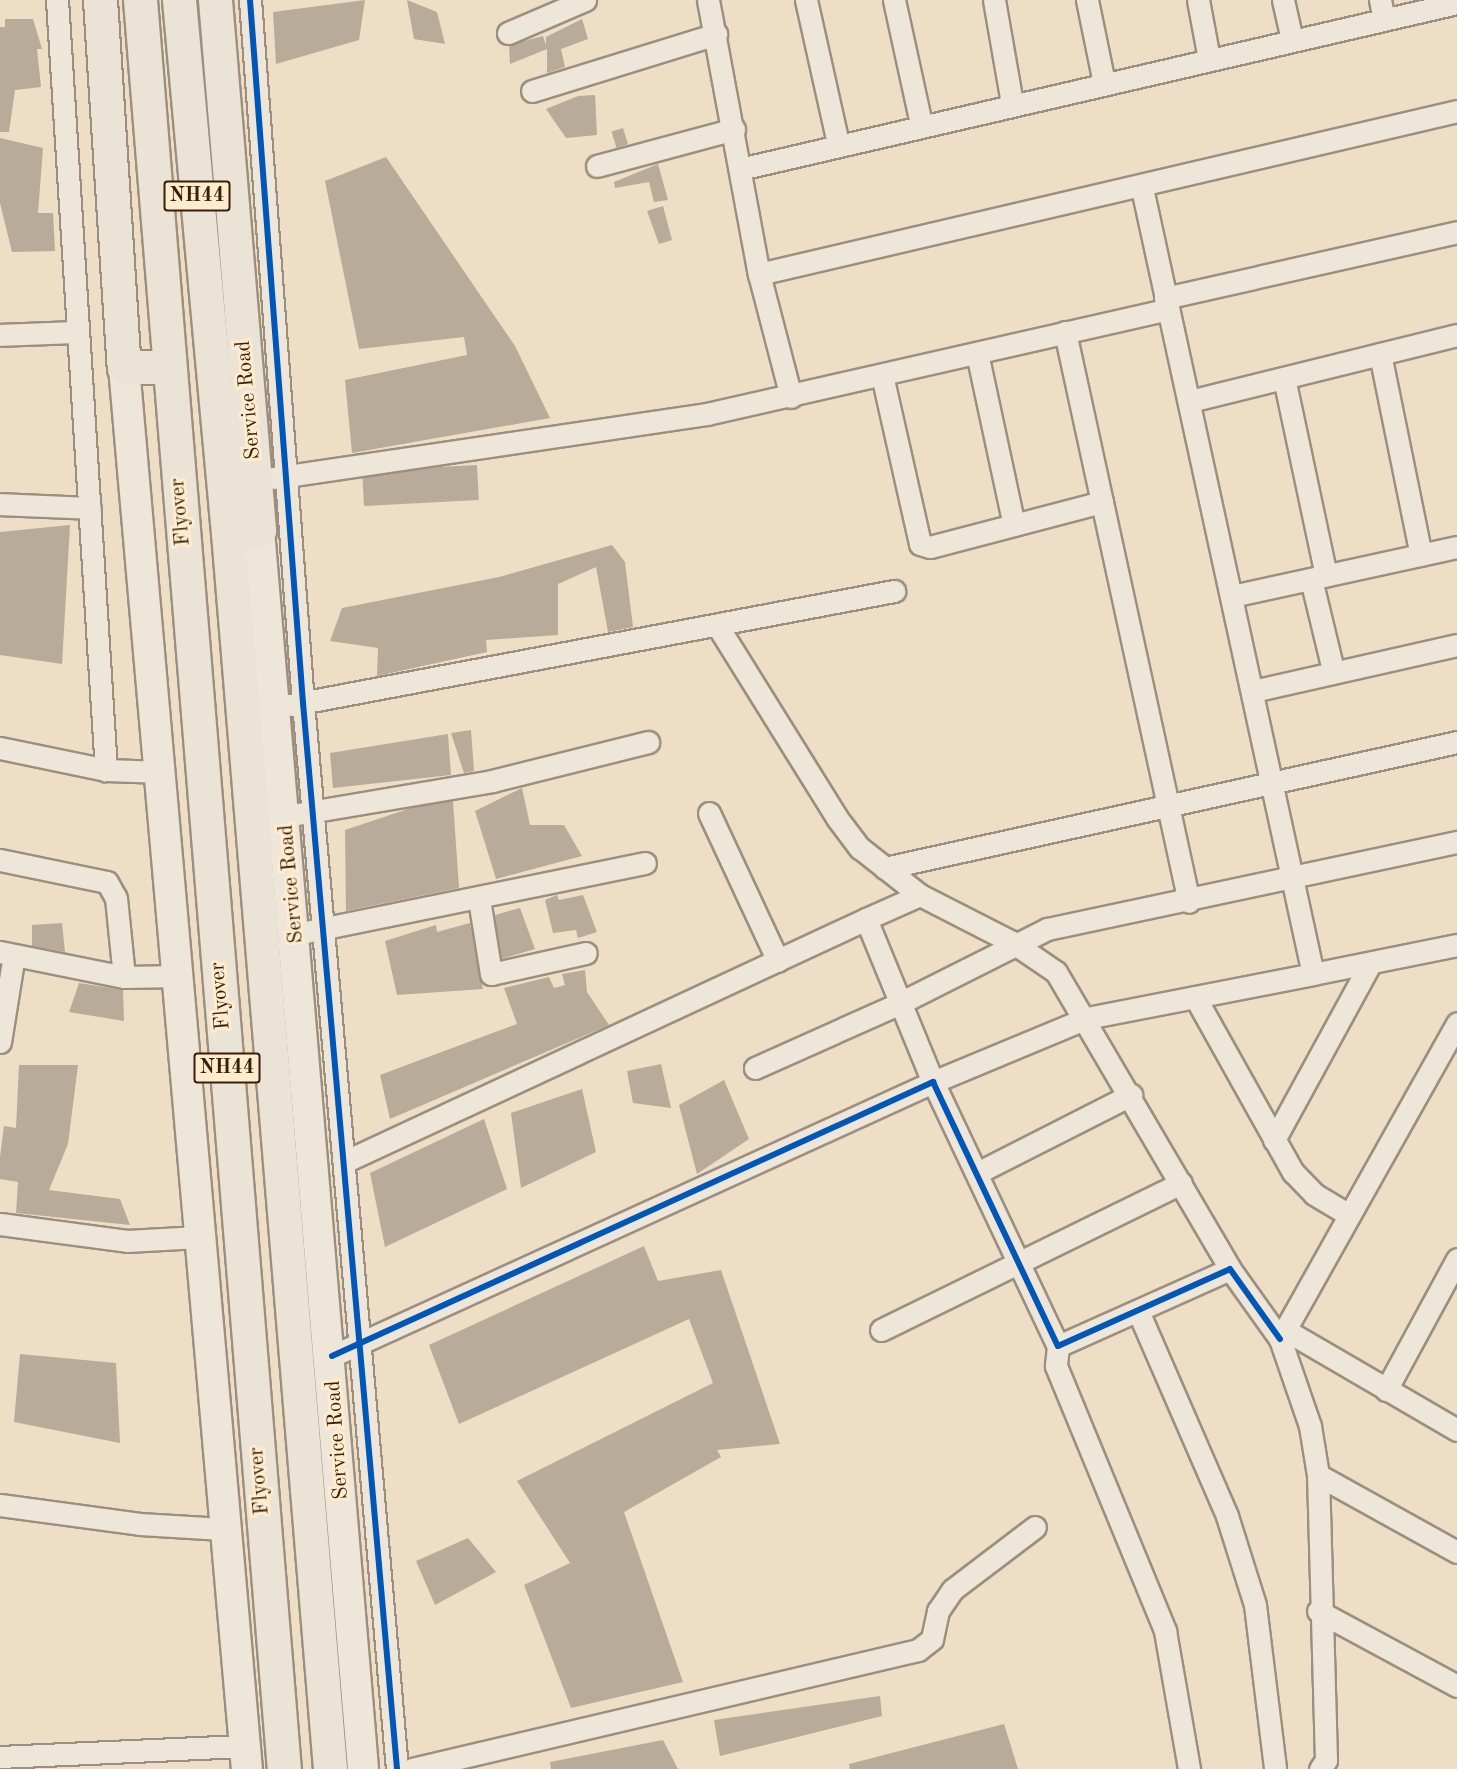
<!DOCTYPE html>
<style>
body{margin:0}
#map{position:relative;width:1457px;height:1769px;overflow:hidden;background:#eddec5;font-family:"Old Standard TT",serif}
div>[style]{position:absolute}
.building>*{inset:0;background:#b8ab99;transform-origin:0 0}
.roads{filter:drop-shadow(2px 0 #9c8f7f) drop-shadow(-2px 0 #9c8f7f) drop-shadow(0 2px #9c8f7f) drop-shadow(0 -2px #9c8f7f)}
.street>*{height:21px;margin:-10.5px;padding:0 10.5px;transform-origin:10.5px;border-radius:10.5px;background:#efe6da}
.secondary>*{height:30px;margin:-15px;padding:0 15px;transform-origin:15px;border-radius:15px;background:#efe6da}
.primary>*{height:33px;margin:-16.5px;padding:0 16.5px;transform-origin:16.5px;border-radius:16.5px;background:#ebe3d5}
.highway>*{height:33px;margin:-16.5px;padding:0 16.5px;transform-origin:16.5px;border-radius:16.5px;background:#ebe3d5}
.cycleway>*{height:6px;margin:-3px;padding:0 3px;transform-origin:3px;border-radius:3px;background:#0057b8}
span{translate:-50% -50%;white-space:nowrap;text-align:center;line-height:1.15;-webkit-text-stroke:6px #feeccf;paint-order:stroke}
.shield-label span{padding:2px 4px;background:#feeccf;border:2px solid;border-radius:4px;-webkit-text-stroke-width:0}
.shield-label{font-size:20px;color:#3c1d07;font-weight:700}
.street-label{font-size:21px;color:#3c1d07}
</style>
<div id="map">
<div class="building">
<i style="clip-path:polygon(365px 0,359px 40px,276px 64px,273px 12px)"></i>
<i style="clip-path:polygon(407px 0,437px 12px,445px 44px,414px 39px)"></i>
<i style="clip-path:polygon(5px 19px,33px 19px,42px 49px,37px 49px,41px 87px,15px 90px,9px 132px,0 132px,0 27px,5px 27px)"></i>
<i style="clip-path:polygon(582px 19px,588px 39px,561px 49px,565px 67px,547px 73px,547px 49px,510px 64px,509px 45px,543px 36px,546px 45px,546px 37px)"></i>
<i style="clip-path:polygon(595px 95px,597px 135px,566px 138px,546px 109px,578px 96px)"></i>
<i style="left:623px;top:128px;width:17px;height:12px;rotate:73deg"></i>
<i style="clip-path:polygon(0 138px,43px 148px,38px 213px,53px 213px,55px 251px,12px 252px,0 203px)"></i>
<i style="clip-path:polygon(386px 157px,515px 346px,550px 418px,352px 453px,345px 380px,467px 355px,464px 337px,359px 349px,325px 181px)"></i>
<i style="clip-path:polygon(658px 164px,668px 200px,654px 202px,649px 182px,615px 188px,614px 182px)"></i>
<i style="clip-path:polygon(663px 206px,672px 240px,659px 244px,647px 211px)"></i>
<i style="left:477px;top:465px;width:35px;height:115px;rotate:87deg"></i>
<i style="clip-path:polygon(70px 525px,62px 664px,0 655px,0 532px)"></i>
<i style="clip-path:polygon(612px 545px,625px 562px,633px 627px,608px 632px,596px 567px,558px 584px,558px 635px,486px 640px,487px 652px,377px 676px,378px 648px,330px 641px,342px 608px,499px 577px)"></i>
<i style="clip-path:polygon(471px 730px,474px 771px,464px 773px,451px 733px)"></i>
<i style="clip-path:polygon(448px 734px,451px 775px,333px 788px,330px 753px)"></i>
<i style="clip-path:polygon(522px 788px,530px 825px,564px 825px,582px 856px,496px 879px,475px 811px)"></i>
<i style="clip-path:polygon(453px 801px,459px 888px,346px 911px,345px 830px,414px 807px)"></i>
<i style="clip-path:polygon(557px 895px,559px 900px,583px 895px,597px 932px,578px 938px,576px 930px,553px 933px,545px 900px)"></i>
<i style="clip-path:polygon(520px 908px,535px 949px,501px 959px,495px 915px)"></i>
<i style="clip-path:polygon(62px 923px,65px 952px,32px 946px,32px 925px)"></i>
<i style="clip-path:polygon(470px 923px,483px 989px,397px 995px,385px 941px,436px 925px,437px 932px)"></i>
<i style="clip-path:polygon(585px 970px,587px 992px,609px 1025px,390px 1119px,380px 1075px,517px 1024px,504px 988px,549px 977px,554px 988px,565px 985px,562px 974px)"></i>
<i style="clip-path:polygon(79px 983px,123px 990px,124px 1021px,69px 1012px)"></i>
<i style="clip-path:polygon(661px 1064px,671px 1108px,633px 1103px,627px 1071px)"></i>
<i style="clip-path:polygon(19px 1065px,78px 1065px,68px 1144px,49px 1190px,120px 1199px,130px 1225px,16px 1213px,18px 1182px,0 1179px,0 1157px,4px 1126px,16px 1128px)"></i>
<i style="clip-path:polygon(724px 1080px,749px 1139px,697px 1174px,679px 1105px)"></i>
<i style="clip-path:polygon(582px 1089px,596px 1152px,521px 1188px,511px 1113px)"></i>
<i style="clip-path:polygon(484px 1119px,507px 1189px,385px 1247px,370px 1173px)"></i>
<i style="clip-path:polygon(644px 1246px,658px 1281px,721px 1270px,780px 1444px,717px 1450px,721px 1457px,624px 1512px,683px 1682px,571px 1708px,524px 1585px,570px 1563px,517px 1481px,713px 1383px,689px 1319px,459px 1424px,429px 1345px)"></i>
<i style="clip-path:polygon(20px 1354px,116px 1363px,120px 1443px,14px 1422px)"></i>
<i style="clip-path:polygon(468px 1538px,496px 1572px,435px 1605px,416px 1561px)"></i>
<i style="clip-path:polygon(880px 1696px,882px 1716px,720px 1756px,714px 1720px)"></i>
<i style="clip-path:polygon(1004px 1724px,1018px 1769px,850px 1769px,849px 1764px)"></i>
<i style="clip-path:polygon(663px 1740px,678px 1769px,551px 1769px,550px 1762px)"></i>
</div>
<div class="roads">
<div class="street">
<i style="left:57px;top:0;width:772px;rotate:86.36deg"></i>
<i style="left:250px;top:0;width:705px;rotate:85.69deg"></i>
<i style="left:303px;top:703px;width:1070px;rotate:84.96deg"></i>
<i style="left:708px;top:0;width:279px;rotate:79.5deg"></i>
<i style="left:759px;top:274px;width:127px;rotate:75.4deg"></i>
<i style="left:806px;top:0;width:147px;rotate:77.4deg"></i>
<i style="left:894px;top:0;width:127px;rotate:77.7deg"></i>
<i style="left:994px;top:0;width:105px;rotate:80.1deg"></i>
<i style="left:1087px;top:0;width:85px;rotate:78.4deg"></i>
<i style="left:1198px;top:0;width:60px;rotate:79.4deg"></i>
<i style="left:1283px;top:0;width:41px;rotate:77.3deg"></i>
<i style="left:1380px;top:0;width:19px;rotate:78deg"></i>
<i style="left:508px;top:33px;width:84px;rotate:-23.2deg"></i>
<i style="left:532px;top:91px;width:193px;rotate:-17.2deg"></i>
<i style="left:597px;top:166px;width:142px;rotate:-15.1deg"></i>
<i style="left:740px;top:169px;width:736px;rotate:-13.04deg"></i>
<i style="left:1142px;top:188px;width:804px;rotate:77.73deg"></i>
<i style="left:1313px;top:974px;width:147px;rotate:-11.4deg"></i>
<i style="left:759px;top:274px;width:717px;rotate:-13.14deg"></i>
<i style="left:1165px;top:298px;width:299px;rotate:-12.7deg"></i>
<i style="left:1065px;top:332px;width:583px;rotate:77.73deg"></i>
<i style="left:0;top:335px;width:78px;rotate:-2.2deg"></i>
<i style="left:977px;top:353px;width:176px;rotate:77.9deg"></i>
<i style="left:1380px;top:354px;width:205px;rotate:78.5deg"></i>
<i style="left:882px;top:375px;width:173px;rotate:77.3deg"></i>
<i style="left:920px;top:544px;width:10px;rotate:17deg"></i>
<i style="left:930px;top:547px;width:178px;rotate:-14.7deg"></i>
<i style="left:1284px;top:378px;width:202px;rotate:78deg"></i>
<i style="left:1190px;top:401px;width:275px;rotate:-13.9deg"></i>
<i style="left:273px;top:478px;width:439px;rotate:-8.4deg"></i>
<i style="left:707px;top:414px;width:473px;rotate:-12.8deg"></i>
<i style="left:0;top:504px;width:90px;rotate:2.5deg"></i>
<i style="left:1311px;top:579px;width:94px;rotate:76.4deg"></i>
<i style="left:1232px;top:596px;width:230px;rotate:-12.3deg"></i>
<i style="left:717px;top:625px;width:227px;rotate:58.1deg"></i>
<i style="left:837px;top:818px;width:38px;rotate:53deg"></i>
<i style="left:860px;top:848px;width:76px;rotate:38.1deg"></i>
<i style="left:1253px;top:691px;width:209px;rotate:-12.7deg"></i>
<i style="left:290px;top:705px;width:615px;rotate:-10.69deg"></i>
<i style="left:0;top:748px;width:108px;rotate:11.7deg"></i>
<i style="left:106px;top:770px;width:57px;rotate:2deg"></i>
<i style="left:709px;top:813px;width:163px;rotate:65deg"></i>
<i style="left:286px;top:816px;width:209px;rotate:-9.6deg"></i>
<i style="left:492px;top:781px;width:161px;rotate:-14deg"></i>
<i style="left:0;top:860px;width:109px;rotate:11.6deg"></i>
<i style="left:107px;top:882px;width:18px;rotate:61deg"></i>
<i style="left:116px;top:898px;width:79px;rotate:84.2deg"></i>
<i style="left:885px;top:868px;width:586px;rotate:-12.42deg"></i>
<i style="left:479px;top:899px;width:76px;rotate:80.9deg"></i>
<i style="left:491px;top:974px;width:97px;rotate:-12.5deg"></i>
<i style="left:866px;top:919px;width:59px;rotate:-24deg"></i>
<i style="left:920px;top:895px;width:103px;rotate:27.1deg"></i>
<i style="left:1012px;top:942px;width:53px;rotate:34.3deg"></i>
<i style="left:1056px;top:972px;width:344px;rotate:59.6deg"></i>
<i style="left:296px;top:934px;width:356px;rotate:-11.5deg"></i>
<i style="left:0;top:952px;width:126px;rotate:11.4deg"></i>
<i style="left:124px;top:977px;width:56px;rotate:-1deg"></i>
<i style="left:1195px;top:997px;width:201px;rotate:60.8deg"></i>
<i style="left:1293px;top:1172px;width:30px;rotate:46deg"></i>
<i style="left:1314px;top:1194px;width:41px;rotate:31deg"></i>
<i style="left:0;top:1042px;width:88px;rotate:-80.9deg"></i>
<i style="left:755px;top:1068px;width:159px;rotate:-24.1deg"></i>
<i style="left:900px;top:1003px;width:165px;rotate:-26.7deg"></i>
<i style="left:1047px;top:929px;width:419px;rotate:-12deg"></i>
<i style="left:1274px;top:1140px;width:200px;rotate:-61.4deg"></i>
<i style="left:344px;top:1162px;width:576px;rotate:-24.96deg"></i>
<i style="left:866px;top:919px;width:176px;rotate:67.7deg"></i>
<i style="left:933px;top:1082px;width:167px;rotate:-22.6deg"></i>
<i style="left:1087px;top:1018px;width:230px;rotate:-11deg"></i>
<i style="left:977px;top:1173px;width:173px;rotate:-26.9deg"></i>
<i style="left:0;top:1224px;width:128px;rotate:7.6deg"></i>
<i style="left:127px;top:1241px;width:72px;rotate:-3.2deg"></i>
<i style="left:1138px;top:1311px;width:223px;rotate:66.5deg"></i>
<i style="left:1227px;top:1516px;width:93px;rotate:72.5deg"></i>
<i style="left:1255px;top:1605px;width:165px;rotate:83deg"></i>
<i style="left:881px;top:1330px;width:334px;rotate:-26.1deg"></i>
<i style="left:1287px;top:1331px;width:197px;rotate:30.2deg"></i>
<i style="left:1058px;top:1346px;width:20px;rotate:96deg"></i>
<i style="left:1056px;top:1366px;width:287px;rotate:67.6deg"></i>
<i style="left:1165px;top:1631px;width:140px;rotate:80.1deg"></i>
<i style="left:332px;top:1356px;width:661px;rotate:-24.51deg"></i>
<i style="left:933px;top:1082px;width:292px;rotate:64.7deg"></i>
<i style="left:1058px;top:1346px;width:188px;rotate:-24.1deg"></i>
<i style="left:1230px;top:1269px;width:86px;rotate:54.5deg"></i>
<i style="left:1386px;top:1390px;width:149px;rotate:-61.5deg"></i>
<i style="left:1318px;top:1475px;width:159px;rotate:29deg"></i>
<i style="left:0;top:1505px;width:141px;rotate:7.7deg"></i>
<i style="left:140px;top:1524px;width:83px;rotate:3.4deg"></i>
<i style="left:1318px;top:1611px;width:158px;rotate:28.3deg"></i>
<i style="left:0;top:1757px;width:245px;rotate:-2.6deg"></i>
<i style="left:412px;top:1769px;width:520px;rotate:-13.23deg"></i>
<i style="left:918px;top:1650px;width:18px;rotate:-38deg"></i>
<i style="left:932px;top:1639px;width:29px;rotate:-78deg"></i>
<i style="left:938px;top:1611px;width:25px;rotate:-56deg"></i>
<i style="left:952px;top:1590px;width:104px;rotate:-37.2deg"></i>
<i style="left:1320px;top:1769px;width:11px;rotate:-56deg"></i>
<i style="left:1326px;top:1760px;width:285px;rotate:-91.6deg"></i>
<i style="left:1318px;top:1475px;width:50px;rotate:-99.3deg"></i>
<i style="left:1310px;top:1426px;width:92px;rotate:-109deg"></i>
<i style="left:1280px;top:1339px;width:362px;rotate:-60.7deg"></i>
</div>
<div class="secondary">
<i style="left:124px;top:367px;width:1407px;rotate:84.99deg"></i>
<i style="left:259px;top:530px;width:1243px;rotate:85.2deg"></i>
</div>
<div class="primary">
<i style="left:100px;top:0;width:368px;rotate:86.3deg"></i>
<i style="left:124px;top:367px;width:45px"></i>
<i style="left:215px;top:0;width:532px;rotate:85.25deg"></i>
<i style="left:259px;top:530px;width:31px;rotate:174deg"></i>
</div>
<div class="highway">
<i style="left:140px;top:0;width:1775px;rotate:85.35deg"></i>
<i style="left:179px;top:0;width:535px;rotate:84.75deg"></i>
<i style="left:228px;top:533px;width:1240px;rotate:85.28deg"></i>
</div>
</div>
<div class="cycleway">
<i style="left:250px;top:0;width:705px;rotate:85.69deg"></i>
<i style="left:303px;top:703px;width:1070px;rotate:84.96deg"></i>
<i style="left:332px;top:1356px;width:661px;rotate:-24.51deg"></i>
<i style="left:933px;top:1082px;width:292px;rotate:64.7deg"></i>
<i style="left:1058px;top:1346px;width:188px;rotate:-24.1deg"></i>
<i style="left:1230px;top:1269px;width:86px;rotate:54.5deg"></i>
</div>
<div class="shield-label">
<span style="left:197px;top:196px">NH44</span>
<span style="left:227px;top:1068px">NH44</span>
</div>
<div class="street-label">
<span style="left:249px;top:400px;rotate:-95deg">Service Road</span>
<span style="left:181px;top:512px;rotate:-95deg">Flyover</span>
<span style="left:292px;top:884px;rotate:-95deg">Service Road</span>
<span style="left:221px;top:996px;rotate:-95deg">Flyover</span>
<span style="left:338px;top:1440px;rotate:-94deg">Service Road</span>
<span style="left:260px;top:1481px;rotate:-95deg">Flyover</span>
</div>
</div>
